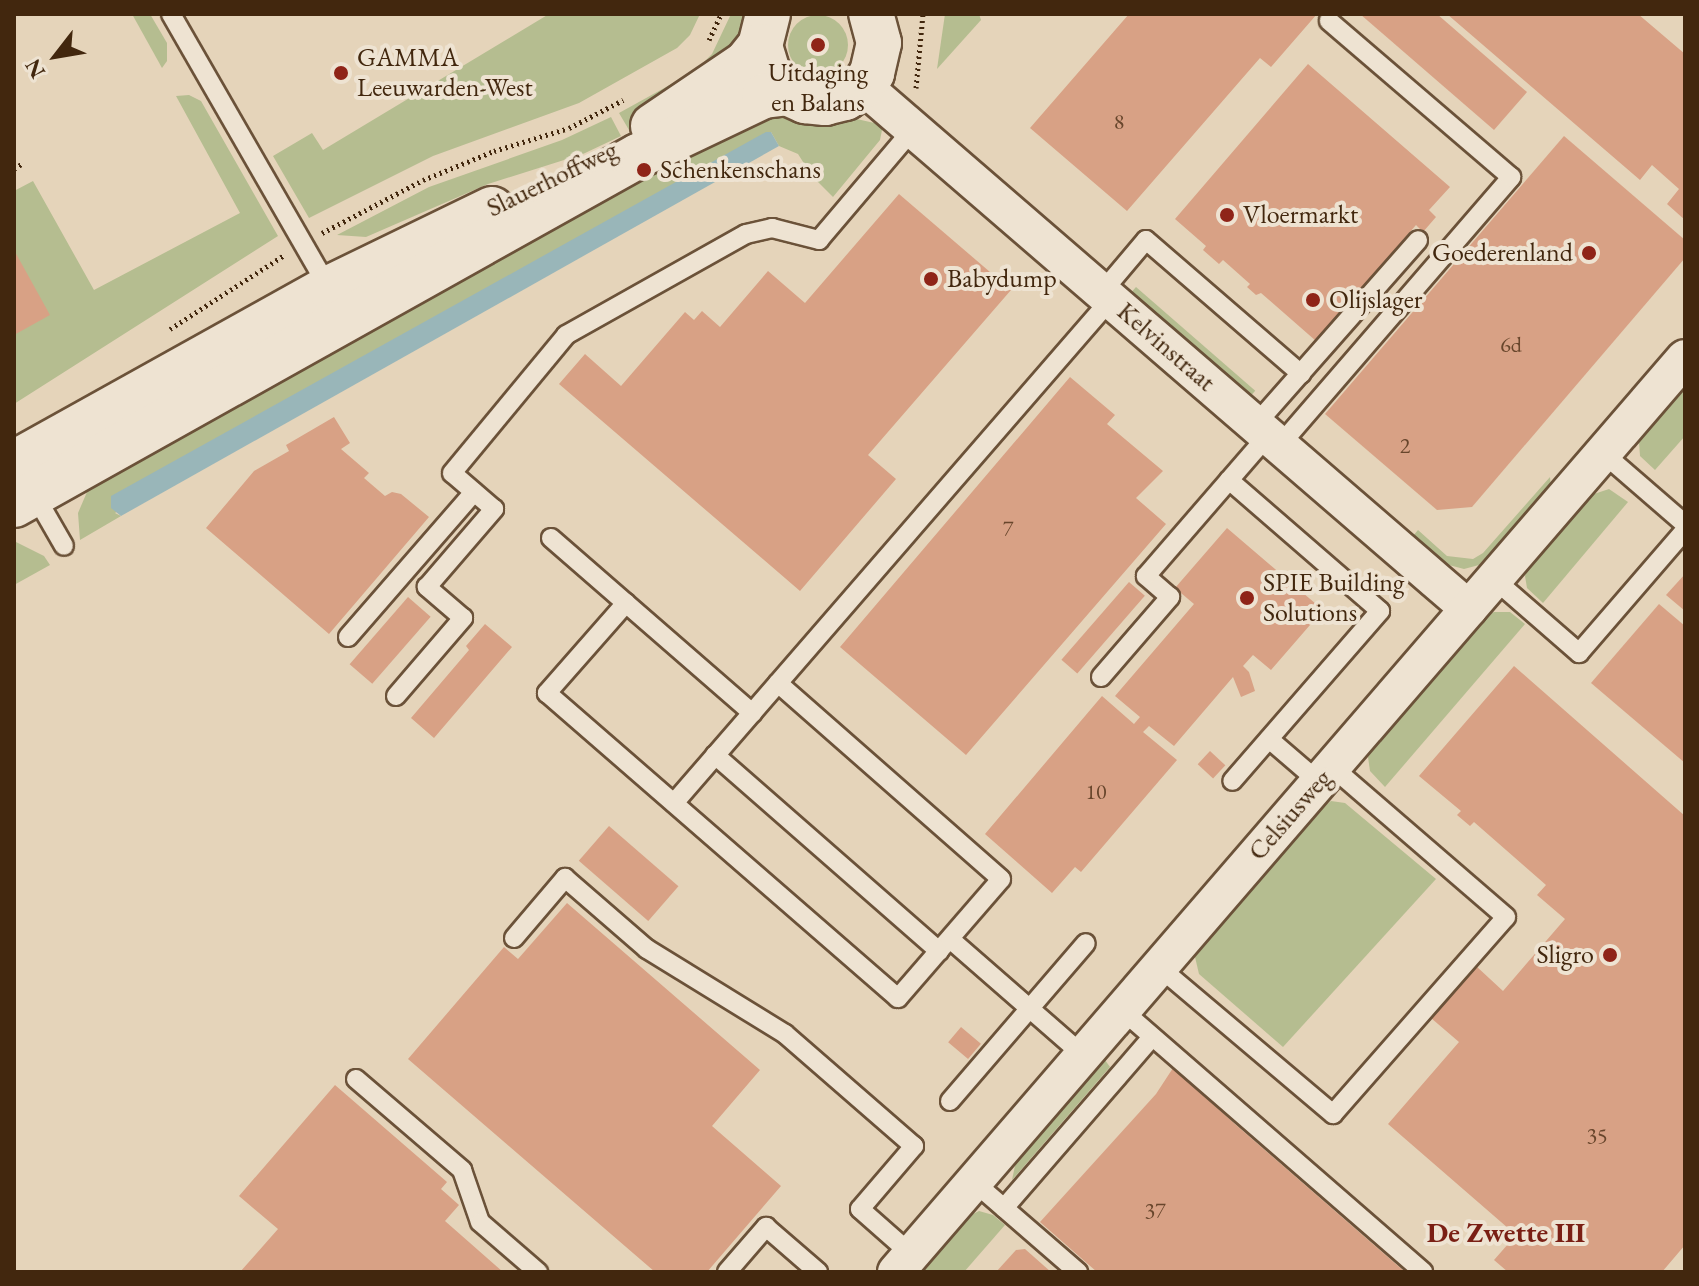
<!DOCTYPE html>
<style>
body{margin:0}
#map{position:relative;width:1699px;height:1286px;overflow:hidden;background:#e5d4ba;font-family:"EB Garamond",serif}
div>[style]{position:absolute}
.green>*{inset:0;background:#b5bd90;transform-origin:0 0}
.round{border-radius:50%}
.water>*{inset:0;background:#99b6b9}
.building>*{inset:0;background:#d8a185;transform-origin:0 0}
.path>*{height:5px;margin-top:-2.5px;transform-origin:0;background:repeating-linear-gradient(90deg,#42270e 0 2px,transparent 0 6px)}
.roads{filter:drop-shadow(2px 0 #6b5239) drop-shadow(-2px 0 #6b5239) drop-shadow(0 2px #6b5239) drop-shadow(0 -2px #6b5239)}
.lane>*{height:18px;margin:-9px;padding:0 9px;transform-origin:9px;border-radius:9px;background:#eee3d2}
.street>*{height:36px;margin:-18px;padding:0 18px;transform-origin:18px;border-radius:18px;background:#eee3d2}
.secondary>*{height:44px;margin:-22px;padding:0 22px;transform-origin:22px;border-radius:22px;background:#eee3d2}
.dots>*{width:22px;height:22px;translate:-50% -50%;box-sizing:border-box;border:4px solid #eee3d2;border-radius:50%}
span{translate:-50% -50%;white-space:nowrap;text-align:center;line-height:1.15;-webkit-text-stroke:8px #eee3d2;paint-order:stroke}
.number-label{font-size:22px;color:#68462c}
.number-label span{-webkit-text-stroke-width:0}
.poi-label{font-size:26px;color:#42270e}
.left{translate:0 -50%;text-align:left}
.right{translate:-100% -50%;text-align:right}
.street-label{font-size:26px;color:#42270e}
.neighbourhood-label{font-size:28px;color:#7a1f14;font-weight:700}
.frame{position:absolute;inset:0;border:16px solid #42270e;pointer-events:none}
.north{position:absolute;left:16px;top:16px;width:80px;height:80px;-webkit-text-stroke:6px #eee3d2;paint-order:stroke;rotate:239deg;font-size:22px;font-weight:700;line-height:32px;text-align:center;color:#42270e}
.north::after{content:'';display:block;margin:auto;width:28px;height:36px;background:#42270e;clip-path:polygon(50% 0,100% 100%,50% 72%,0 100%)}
</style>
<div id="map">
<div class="green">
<i style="clip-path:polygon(132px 14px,150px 14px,167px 43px,167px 61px,162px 68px)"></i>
<i style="clip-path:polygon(549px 14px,700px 14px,690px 35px,677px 48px,579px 103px,433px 156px,309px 218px,273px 156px,312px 133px,323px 150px)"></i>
<i style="clip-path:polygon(731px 14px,750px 14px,737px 50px,692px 88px,629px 130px,619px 113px,695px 71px,712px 54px)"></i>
<i style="clip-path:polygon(945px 14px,979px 14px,981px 20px,937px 69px)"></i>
<i class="round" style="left:788px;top:15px;width:60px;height:60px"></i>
<i style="clip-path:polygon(189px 95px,201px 101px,278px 236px,14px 404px,14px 191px,33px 181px,94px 290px,240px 213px,176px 96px)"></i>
<i style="clip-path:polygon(757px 114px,848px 117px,883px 125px,880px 140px,833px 197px,812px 176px,798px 154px,779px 146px,771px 132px,115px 513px,121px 516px,80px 540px,78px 513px,93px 478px)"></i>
<i style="clip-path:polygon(611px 117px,621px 136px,583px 154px,488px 184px,366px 237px,337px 235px,429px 187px,562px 140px)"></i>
<i style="left:1136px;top:287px;width:158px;height:11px;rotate:41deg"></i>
<i style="clip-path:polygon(1685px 389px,1685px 436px,1655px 470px,1640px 456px,1639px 442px)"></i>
<i style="clip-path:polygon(1550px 477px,1551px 488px,1479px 565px,1464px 569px,1449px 565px,1413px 536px,1418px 530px,1447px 556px,1473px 559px,1483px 553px)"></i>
<i style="clip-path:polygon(1609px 489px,1628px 502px,1543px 603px,1527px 588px,1525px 576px,1528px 568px,1591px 495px)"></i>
<i style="clip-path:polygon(14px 541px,44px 556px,50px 565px,14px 585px)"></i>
<i style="clip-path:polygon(1494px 612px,1510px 612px,1525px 624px,1385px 787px,1370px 771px,1368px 757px,1372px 749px,1486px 616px)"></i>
<i style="clip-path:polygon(1331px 801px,1345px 803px,1436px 879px,1283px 1047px,1199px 974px,1195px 957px,1316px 813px)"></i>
<i style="clip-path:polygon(1105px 1060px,1110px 1067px,1012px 1180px,1016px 1161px)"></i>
<i style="clip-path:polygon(979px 1211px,993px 1215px,1005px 1225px,964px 1272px,919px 1272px,967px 1217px)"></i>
</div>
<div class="water">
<i style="clip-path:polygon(766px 132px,771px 132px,779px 146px,121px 516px,111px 508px,111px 496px)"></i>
</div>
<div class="building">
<i style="clip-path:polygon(1129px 14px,1317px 14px,1271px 67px,1260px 58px,1127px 211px,1030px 128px)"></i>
<i style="clip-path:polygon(1360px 14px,1437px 14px,1527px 92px,1494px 130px)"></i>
<i style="clip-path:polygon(1447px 14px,1638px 14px,1685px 54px,1685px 220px,1667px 204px,1679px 189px,1652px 165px,1640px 180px)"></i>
<i style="clip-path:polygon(1308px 64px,1450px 187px,1429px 210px,1436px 217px,1423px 232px,1416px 225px,1316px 341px,1261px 293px,1256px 295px,1247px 287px,1250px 284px,1223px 260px,1219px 264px,1203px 250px,1206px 246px,1175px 219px)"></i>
<i style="clip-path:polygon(1564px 136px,1685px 240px,1685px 258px,1472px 507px,1437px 510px,1325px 414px)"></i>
<i style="clip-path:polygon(899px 194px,1011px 290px,868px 455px,896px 479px,800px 591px,559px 384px,585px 354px,621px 386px,685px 312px,694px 320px,702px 311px,720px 327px,768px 271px,805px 303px)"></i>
<i style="clip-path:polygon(14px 250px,50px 315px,14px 335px)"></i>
<i style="clip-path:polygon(1070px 377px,1115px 415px,1107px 424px,1163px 471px,1136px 498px,1166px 524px,966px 755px,840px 647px)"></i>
<i style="clip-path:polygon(334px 417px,350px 443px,341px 449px,369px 473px,364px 478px,385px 496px,392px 492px,401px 494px,429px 517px,329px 634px,206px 528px,254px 471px,289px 451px,286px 445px)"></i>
<i style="clip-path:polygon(1227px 528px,1323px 610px,1271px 670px,1253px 655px,1243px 666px,1249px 672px,1255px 691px,1241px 697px,1233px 677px,1174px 746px,1149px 726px,1143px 732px,1177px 760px,1081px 872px,1075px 867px,1052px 893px,985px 834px,1102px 696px,1134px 724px,1140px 717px,1115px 696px,1194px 604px,1175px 588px)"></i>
<i style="clip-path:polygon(1685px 574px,1685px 611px,1666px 595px)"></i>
<i style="left:1129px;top:582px;width:21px;height:103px;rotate:41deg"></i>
<i style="left:408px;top:597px;width:30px;height:89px;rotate:41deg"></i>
<i style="clip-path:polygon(1659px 604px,1685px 626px,1685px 763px,1591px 683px)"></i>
<i style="clip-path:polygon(485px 624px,512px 647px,434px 738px,411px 718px,469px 650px,466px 646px)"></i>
<i style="clip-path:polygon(1514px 666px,1685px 816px,1685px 1245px,1662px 1272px,1508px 1272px,1494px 1260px,1516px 1235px,1388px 1124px,1459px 1042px,1431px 1018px,1476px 966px,1503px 991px,1565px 919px,1537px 895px,1546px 885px,1474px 822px,1470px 826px,1457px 815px,1461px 811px,1419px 776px)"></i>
<i style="left:1210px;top:751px;width:21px;height:18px;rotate:43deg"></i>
<i style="left:609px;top:826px;width:92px;height:46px;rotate:41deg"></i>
<i style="clip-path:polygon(567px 903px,760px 1070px,712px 1126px,781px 1186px,707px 1272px,655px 1272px,408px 1059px,504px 947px,518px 959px)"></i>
<i style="left:961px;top:1027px;width:26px;height:20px;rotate:40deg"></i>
<i style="clip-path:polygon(1173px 1068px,1236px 1125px,1405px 1272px,1097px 1272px,1040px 1222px,1156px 1094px)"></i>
<i style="clip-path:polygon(335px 1085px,447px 1182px,441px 1189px,459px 1205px,445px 1221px,503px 1272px,240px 1272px,278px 1229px,239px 1196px)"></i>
<i style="clip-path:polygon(1025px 1249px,1051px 1272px,996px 1272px,1016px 1250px)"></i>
</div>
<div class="path">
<i style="left:709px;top:40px;width:29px;rotate:-65deg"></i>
<i style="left:916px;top:88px;width:74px;rotate:-84.6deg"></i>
<i style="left:14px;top:169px;width:11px;rotate:-34deg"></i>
<i style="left:322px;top:233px;width:114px;rotate:-27.7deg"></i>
<i style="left:423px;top:180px;width:77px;rotate:-22.2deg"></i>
<i style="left:494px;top:151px;width:78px;rotate:-17deg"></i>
<i style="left:569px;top:128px;width:61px;rotate:-27.4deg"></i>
<i style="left:170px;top:329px;width:135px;rotate:-32.9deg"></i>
</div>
<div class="roads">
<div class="lane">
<i style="left:171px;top:14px;width:317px;rotate:60.1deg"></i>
<i style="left:1102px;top:292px;width:68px;rotate:-49.8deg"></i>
<i style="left:1146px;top:240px;width:205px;rotate:40.8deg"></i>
<i style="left:1256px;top:424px;width:245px;rotate:-48.6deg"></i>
<i style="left:1280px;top:445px;width:354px;rotate:-49.2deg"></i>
<i style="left:1511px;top:177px;width:240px;rotate:-139.4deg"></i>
<i style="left:1603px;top:453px;width:108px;rotate:40.9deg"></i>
<i style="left:1229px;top:480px;width:200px;rotate:40.9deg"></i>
<i style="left:1380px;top:611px;width:225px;rotate:131deg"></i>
<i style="left:33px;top:492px;width:62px;rotate:60.1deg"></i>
<i style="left:551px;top:538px;width:267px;rotate:41deg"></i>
<i style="left:1494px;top:579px;width:113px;rotate:41deg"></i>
<i style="left:1579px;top:653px;width:162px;rotate:-49.2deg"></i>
<i style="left:626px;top:603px;width:120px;rotate:131.3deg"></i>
<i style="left:547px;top:693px;width:465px;rotate:41deg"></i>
<i style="left:898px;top:998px;width:157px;rotate:-49.1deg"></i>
<i style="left:1001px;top:879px;width:297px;rotate:-138.7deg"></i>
<i style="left:348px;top:637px;width:192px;rotate:-49deg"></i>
<i style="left:1101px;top:677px;width:106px;rotate:-49.2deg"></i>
<i style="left:1170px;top:597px;width:32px;rotate:-139deg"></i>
<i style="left:1146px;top:576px;width:186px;rotate:-49.1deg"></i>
<i style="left:396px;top:696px;width:103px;rotate:-49.3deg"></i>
<i style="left:463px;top:618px;width:48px;rotate:-139.3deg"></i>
<i style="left:427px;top:587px;width:103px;rotate:-49.3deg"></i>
<i style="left:494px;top:509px;width:55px;rotate:-139.4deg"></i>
<i style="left:452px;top:473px;width:179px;rotate:-50.4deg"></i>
<i style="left:566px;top:335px;width:206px;rotate:-29.3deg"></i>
<i style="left:746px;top:234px;width:27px;rotate:-13deg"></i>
<i style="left:772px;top:228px;width:49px;rotate:14.3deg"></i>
<i style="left:819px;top:240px;width:130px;rotate:-49.7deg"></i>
<i style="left:903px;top:141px;width:18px;rotate:-71deg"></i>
<i style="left:1269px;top:739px;width:66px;rotate:40.7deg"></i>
<i style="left:715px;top:755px;width:298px;rotate:41.2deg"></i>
<i style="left:674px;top:803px;width:667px;rotate:-49.07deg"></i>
<i style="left:514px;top:938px;width:79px;rotate:-49.6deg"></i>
<i style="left:565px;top:878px;width:108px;rotate:40.9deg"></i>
<i style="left:647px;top:949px;width:162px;rotate:31.6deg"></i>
<i style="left:785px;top:1034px;width:171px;rotate:41deg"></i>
<i style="left:914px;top:1146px;width:83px;rotate:130.6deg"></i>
<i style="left:860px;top:1209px;width:68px;rotate:41.4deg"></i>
<i style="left:950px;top:939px;width:176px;rotate:41.1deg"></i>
<i style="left:1159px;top:967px;width:228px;rotate:40.2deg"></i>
<i style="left:1333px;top:1114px;width:262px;rotate:-48.7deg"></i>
<i style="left:1506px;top:917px;width:230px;rotate:-139.2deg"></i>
<i style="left:1122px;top:1010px;width:399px;rotate:41deg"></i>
<i style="left:356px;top:1079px;width:140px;rotate:40.6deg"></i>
<i style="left:462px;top:1170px;width:55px;rotate:70.9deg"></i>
<i style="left:480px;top:1222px;width:77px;rotate:40.8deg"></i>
<i style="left:950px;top:1101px;width:208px;rotate:-49.3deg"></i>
<i style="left:974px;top:1182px;width:138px;rotate:40.9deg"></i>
<i style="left:1004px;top:1208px;width:226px;rotate:-49.1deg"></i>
<i style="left:727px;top:1272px;width:60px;rotate:-49.1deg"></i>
<i style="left:766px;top:1227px;width:69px;rotate:40.9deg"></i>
</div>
<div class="street">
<i style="left:863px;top:86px;width:800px;rotate:40.8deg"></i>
<i style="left:896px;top:1272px;width:1207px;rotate:-49.2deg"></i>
</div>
<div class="secondary">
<i style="left:768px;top:14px;width:33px;rotate:104deg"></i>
<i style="left:760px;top:46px;width:28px;rotate:73deg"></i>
<i style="left:768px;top:73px;width:28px;rotate:46deg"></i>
<i style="left:787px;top:93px;width:20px;rotate:24deg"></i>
<i style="left:805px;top:101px;width:20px;rotate:6deg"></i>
<i style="left:825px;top:103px;width:21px;rotate:-14deg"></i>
<i style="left:845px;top:98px;width:22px;rotate:-34deg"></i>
<i style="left:863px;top:86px;width:16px;rotate:-55deg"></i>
<i style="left:872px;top:73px;width:31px;rotate:-77deg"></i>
<i style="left:879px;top:43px;width:30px;rotate:-105deg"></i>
<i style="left:653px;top:126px;width:112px;rotate:-34.1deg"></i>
<i style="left:746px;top:63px;width:22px;rotate:-51deg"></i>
<i style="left:14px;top:463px;width:360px;rotate:-29.1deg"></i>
<i style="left:329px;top:288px;width:181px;rotate:-25.9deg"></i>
<i style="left:14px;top:505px;width:715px;rotate:-29.22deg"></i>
<i style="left:638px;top:156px;width:140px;rotate:-25.5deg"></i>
<i style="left:764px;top:96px;width:23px;rotate:-7deg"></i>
</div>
</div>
<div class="dots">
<i style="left:818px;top:45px;background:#8f2418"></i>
<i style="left:341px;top:73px;background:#8f2418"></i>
<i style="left:644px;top:170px;background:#8f2418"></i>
<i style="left:1227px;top:215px;background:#8f2418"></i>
<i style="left:1589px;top:253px;background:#8f2418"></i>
<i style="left:931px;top:279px;background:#8f2418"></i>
<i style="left:1313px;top:300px;background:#8f2418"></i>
<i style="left:1247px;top:598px;background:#8f2418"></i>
<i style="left:1610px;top:955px;background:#8f2418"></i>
</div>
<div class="number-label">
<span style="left:1119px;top:122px">8</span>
<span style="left:1511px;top:345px">6d</span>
<span style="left:1405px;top:446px">2</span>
<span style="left:1008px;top:529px">7</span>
<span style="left:1096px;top:792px">10</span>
<span style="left:1597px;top:1136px">35</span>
<span style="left:1155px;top:1211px">37</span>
</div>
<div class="poi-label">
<span class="left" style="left:357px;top:73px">GAMMA<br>Leeuwarden-West</span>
<span style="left:818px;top:88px">Uitdaging<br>en Balans</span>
<span class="left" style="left:660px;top:170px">Schenkenschans</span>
<span class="left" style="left:1243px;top:215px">Vloermarkt</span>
<span class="right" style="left:1573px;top:253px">Goederenland</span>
<span class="left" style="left:947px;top:279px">Babydump</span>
<span class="left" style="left:1329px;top:300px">Olijslager</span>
<span class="left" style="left:1263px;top:598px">SPIE Building<br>Solutions</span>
<span class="right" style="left:1594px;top:955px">Sligro</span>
</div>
<div class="street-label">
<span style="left:552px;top:179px;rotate:-26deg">Slauerhoffweg</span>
<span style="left:1166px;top:347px;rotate:41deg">Kelvinstraat</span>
<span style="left:1290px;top:815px;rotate:-49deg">Celsiusweg</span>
</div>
<div class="neighbourhood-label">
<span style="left:1506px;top:1232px">De Zwette III</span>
</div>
<div class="frame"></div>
<div class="north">N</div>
</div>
